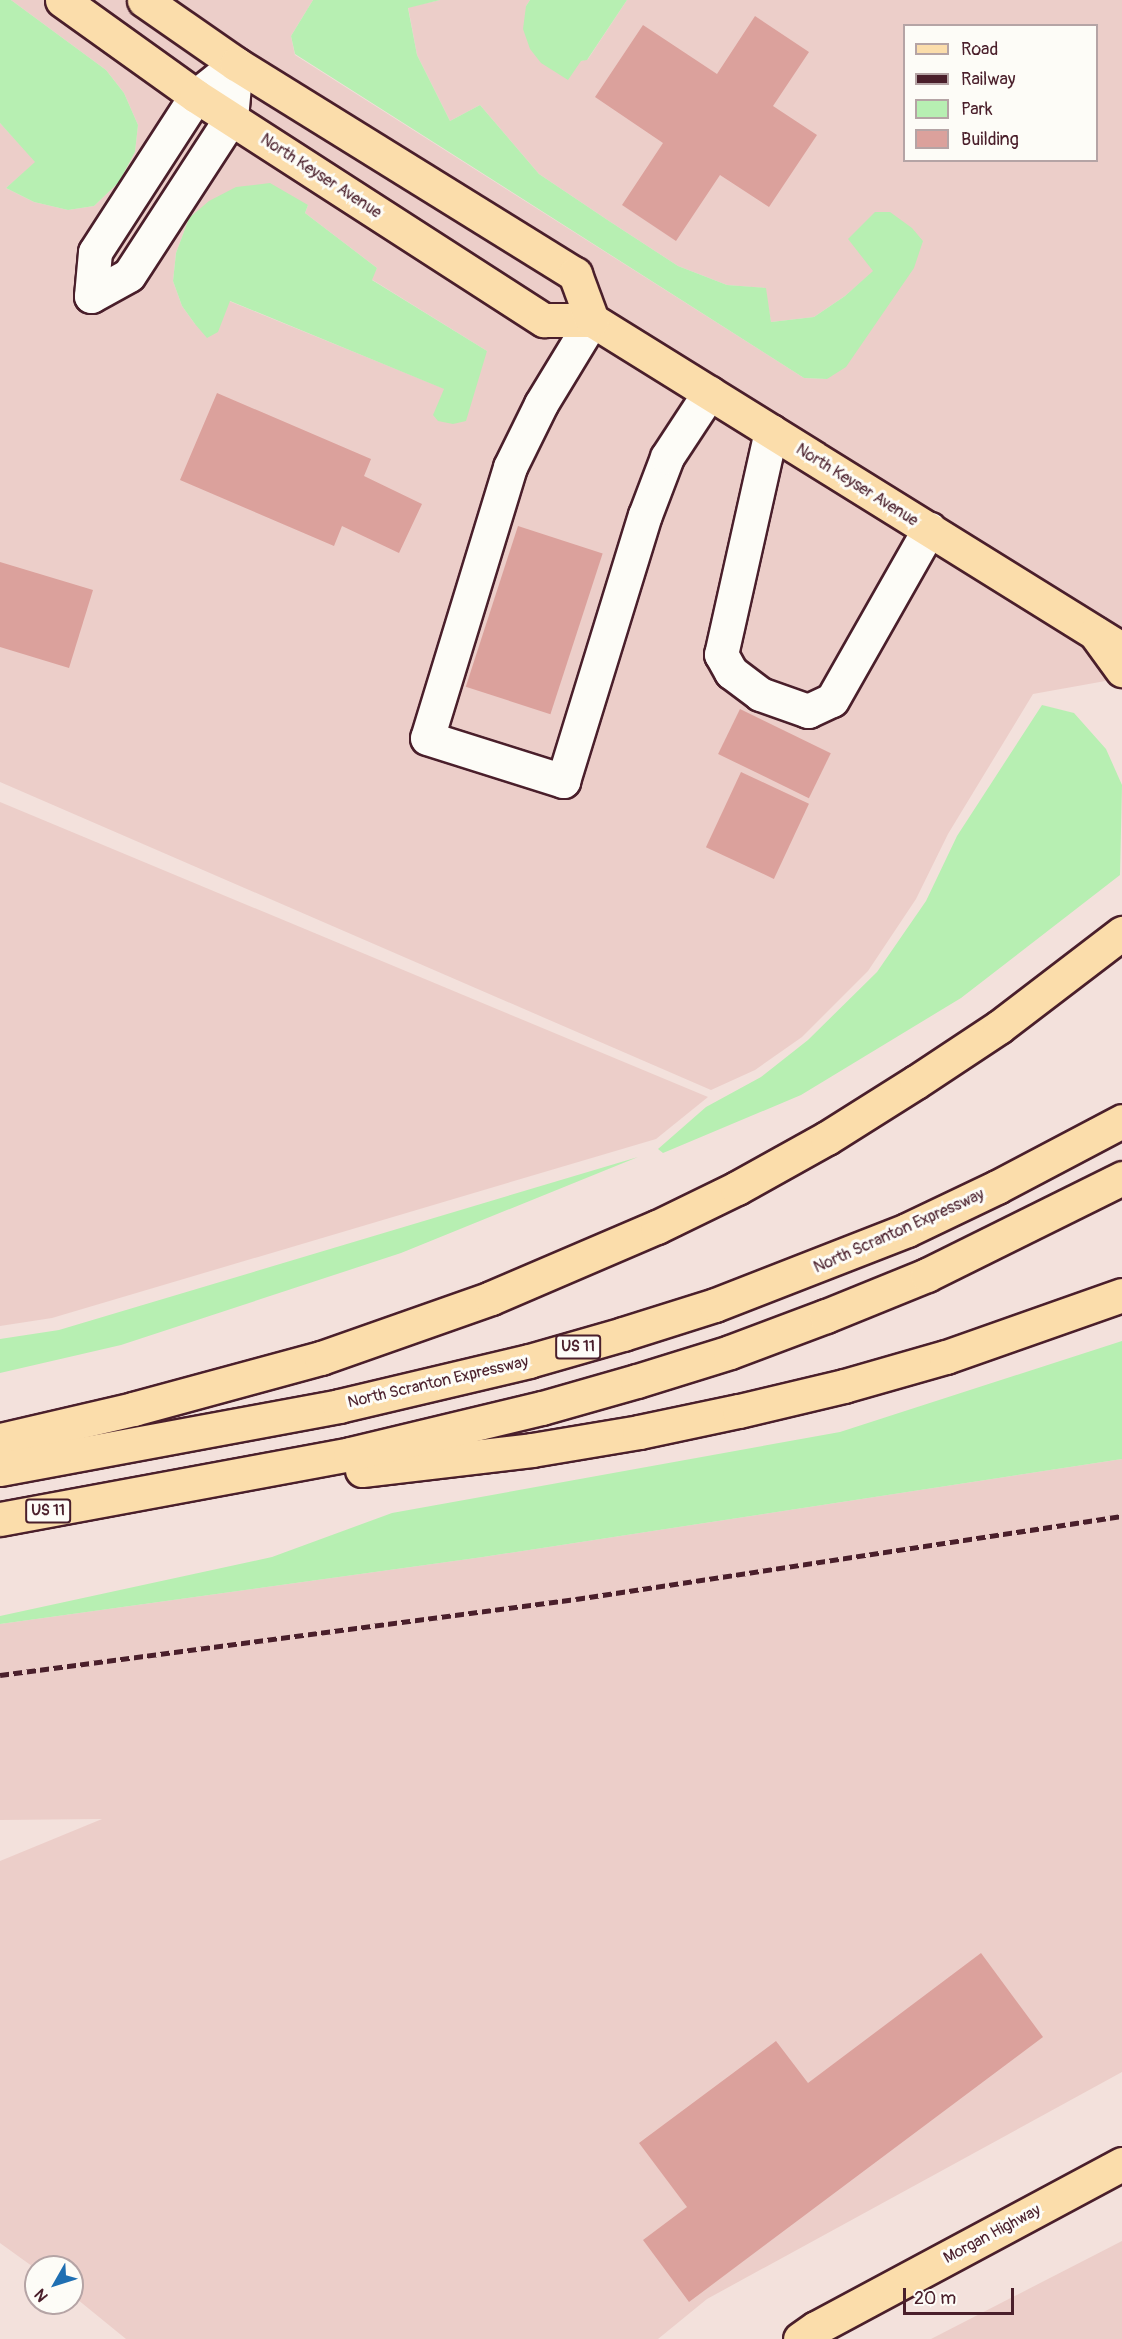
<!DOCTYPE html>
<style>
body{margin:0}
#map{position:relative;width:1122px;height:2339px;overflow:hidden;background:#f3e1dc;font-family:Pangolin,sans-serif}
div>[style]{position:absolute}
.built>*{inset:0;background:#eccec9}
.green>*{inset:0;background:#b7efb2}
.building>*{inset:0;background:#dba19c;transform-origin:0 0}
.roads{filter:drop-shadow(2px 0 #4a1f2b) drop-shadow(-2px 0 #4a1f2b) drop-shadow(0 2px #4a1f2b) drop-shadow(0 -2px #4a1f2b)}
.minor>*{height:33px;margin:-16.5px;padding:0 16.5px;transform-origin:16.5px;border-radius:16.5px;background:#fdfcf7}
.major>*{height:33px;margin:-16.5px;padding:0 16.5px;transform-origin:16.5px;border-radius:16.5px;background:#fbddab}
.highway>*{height:33px;margin:-16.5px;padding:0 16.5px;transform-origin:16.5px;border-radius:16.5px;background:#fbddab}
.rail>*{height:4.5px;margin-top:-2.25px;transform-origin:0;background:repeating-linear-gradient(90deg,#4a1f2b 0 9px,transparent 0 13.5px)}
span{translate:-50% -50%;white-space:nowrap;text-align:center;line-height:1.15;-webkit-text-stroke:6px #fdfcf7;paint-order:stroke}
.shield-label span{padding:2px 4px;background:#fdfcf7;border:2px solid;border-radius:4px;-webkit-text-stroke-width:0}
.shield-label{font-size:15px;color:#4a1f2b;font-weight:700}
.street-label{font-size:16px;color:#4a1f2b}
.legend{position:absolute;left:903px;top:24px;width:195px;height:138px;box-sizing:border-box;background:#fdfcf7;border:2px solid #b5a4a5;margin:0;padding:8px 10px;list-style:none;font-size:18px;color:#4a1f2b}
.legend li{display:flex;align-items:center;gap:12px;height:30px}
.legend b{width:30px;border:2px solid #b5a4a5}
.north{position:absolute;left:24px;top:2255px;width:60px;height:60px;box-sizing:border-box;background:#fdfcf7;border:2px solid #b5a4a5;border-radius:50%;rotate:231deg;font-size:16px;font-weight:700;line-height:24px;text-align:center;color:#4a1f2b}
.north::after{content:'';display:block;margin:auto;width:21px;height:27px;background:#1f6fb2;clip-path:polygon(50% 0,100% 100%,50% 72%,0 100%)}
.scale{position:absolute;left:903px;top:2288px;width:111px;height:27px;box-sizing:border-box;border:3px solid #4a1f2b;border-top:0;padding-left:8px;font-size:18px;line-height:21px;white-space:nowrap;color:#4a1f2b;-webkit-text-stroke:4px #fdfcf7;paint-order:stroke}
</style>
<div id="map">
<div class="built">
<i style="clip-path:polygon(evenodd,11px 0,313px 0,291px 36px,295px 55px,804px 378px,827px 379px,874px 271px,845px 296px,814px 317px,771px 322px,765px 288px,727px 285px,678px 266px,609px 221px,539px 174px,480px 105px,450px 121px,417px 55px,408px 7px,440px 0,530px 0,526px 6px,581px 61px,588px 59px,627px 0,1122px 0,1122px 678px,1033px 694px,948px 834px,916px 899px,868px 971px,802px 1037px,755px 1070px,711px 1090px,0 782px,0 123px,36px 162px,6px 188px,34px 202px,68px 210px,94px 206px,119px 182px,135px 152px,138px 125px,124px 93px,106px 70px,11px 0,904px 26px,1096px 26px,1096px 160px,904px 160px,904px 26px,11px 0,308px 205px,305px 213px,377px 268px,371px 279px,487px 351px,445px 389px,229px 301px,195px 324px,182px 306px,173px 281px,176px 253px,189px 218px,308px 205px)"></i>
<i style="clip-path:polygon(0 802px,708px 1097px,656px 1139px,52px 1318px,0 1326px)"></i>
<i style="clip-path:polygon(1122px 1459px,1122px 2072px,707px 2299px,658px 2339px,126px 2339px,72px 2295px,72px 2267px,36px 2267px,36px 2269px,0 2243px,0 1861px,102px 1819px,0 1820px,0 1624px,483px 1557px)"></i>
<i style="clip-path:polygon(1122px 2241px,1122px 2339px,931px 2339px)"></i>
</div>
<div class="green">
<i style="clip-path:polygon(0 0,11px 0,106px 70px,124px 93px,138px 125px,135px 152px,119px 182px,94px 206px,68px 210px,34px 202px,6px 188px,35px 162px,0 123px)"></i>
<i style="clip-path:polygon(313px 0,440px 0,408px 8px,417px 55px,450px 121px,480px 105px,539px 174px,609px 221px,678px 266px,727px 285px,766px 288px,771px 322px,814px 317px,845px 296px,873px 271px,848px 239px,875px 212px,890px 212px,912px 228px,923px 241px,914px 268px,846px 367px,827px 379px,804px 378px,295px 54px,291px 36px)"></i>
<i style="clip-path:polygon(530px 0,627px 0,587px 60px,581px 61px,568px 80px,541px 63px,530px 49px,523px 29px,526px 6px)"></i>
<i style="clip-path:polygon(270px 183px,308px 205px,305px 213px,377px 268px,372px 280px,487px 351px,466px 421px,453px 424px,438px 421px,433px 415px,444px 389px,230px 301px,218px 332px,207px 338px,195px 324px,182px 306px,173px 281px,176px 253px,189px 218px,209px 201px,236px 187px)"></i>
<i style="clip-path:polygon(1042px 705px,1074px 713px,1106px 749px,1122px 785px,1120px 875px,961px 998px,801px 1095px,663px 1153px,658px 1149px,706px 1107px,761px 1077px,808px 1040px,877px 972px,926px 901px,957px 836px)"></i>
<i style="clip-path:polygon(638px 1157px,401px 1253px,121px 1345px,0 1373px,0 1339px,59px 1330px)"></i>
<i style="clip-path:polygon(1122px 1341px,1122px 1459px,483px 1557px,0 1624px,0 1616px,272px 1557px,392px 1513px,840px 1432px)"></i>
</div>
<div class="building">
<i style="clip-path:polygon(755px 16px,809px 52px,773px 106px,817px 135px,769px 207px,720px 175px,676px 241px,622px 205px,663px 143px,595px 97px,643px 25px,717px 74px)"></i>
<i style="clip-path:polygon(217px 393px,371px 459px,364px 476px,422px 504px,399px 553px,342px 526px,334px 546px,180px 480px)"></i>
<i style="left:518px;top:526px;width:89px;height:169px;rotate:18deg"></i>
<i style="clip-path:polygon(0 562px,93px 590px,69px 668px,0 647px)"></i>
<i style="left:740px;top:709px;width:101px;height:50px;rotate:26deg"></i>
<i style="left:741px;top:772px;width:75px;height:83px;rotate:25deg"></i>
<i style="clip-path:polygon(981px 1953px,1043px 2037px,689px 2302px,643px 2240px,687px 2207px,639px 2143px,776px 2041px,808px 2083px)"></i>
</div>
<div class="roads">
<div class="minor">
<i style="left:91px;top:296px;width:43px;rotate:-28.9deg"></i>
<i style="left:129px;top:275px;width:187px;rotate:-57deg"></i>
<i style="left:231px;top:118px;width:54px;rotate:-84.7deg"></i>
<i style="left:91px;top:296px;width:44px;rotate:-84.8deg"></i>
<i style="left:95px;top:252px;width:186px;rotate:-57.1deg"></i>
<i style="left:196px;top:96px;width:51px;rotate:-38.7deg"></i>
<i style="left:592px;top:320px;width:98px;rotate:121.3deg"></i>
<i style="left:541px;top:404px;width:70px;rotate:116.2deg"></i>
<i style="left:510px;top:467px;width:283px;rotate:107deg"></i>
<i style="left:427px;top:738px;width:143px;rotate:17.5deg"></i>
<i style="left:563px;top:781px;width:278px;rotate:-72.9deg"></i>
<i style="left:645px;top:515px;width:62px;rotate:-69.2deg"></i>
<i style="left:667px;top:457px;width:77px;rotate:-56.7deg"></i>
<i style="left:771px;top:431px;width:229px;rotate:102.6deg"></i>
<i style="left:721px;top:654px;width:21px;rotate:61deg"></i>
<i style="left:731px;top:672px;width:36px;rotate:37deg"></i>
<i style="left:760px;top:694px;width:51px;rotate:19.5deg"></i>
<i style="left:808px;top:711px;width:26px;rotate:-25deg"></i>
<i style="left:832px;top:700px;width:197px;rotate:-60.4deg"></i>
</div>
<div class="major">
<i style="left:62px;top:0;width:165px;rotate:35.6deg"></i>
<i style="left:196px;top:96px;width:414px;rotate:32.8deg"></i>
<i style="left:544px;top:320px;width:48px"></i>
<i style="left:592px;top:320px;width:619px;rotate:31.87deg"></i>
<i style="left:144px;top:0;width:112px;rotate:34.8deg"></i>
<i style="left:236px;top:64px;width:399px;rotate:31.8deg"></i>
<i style="left:575px;top:274px;width:49px;rotate:69.7deg"></i>
<i style="left:800px;top:2339px;width:19px;rotate:-35deg"></i>
<i style="left:816px;top:2328px;width:347px;rotate:-28.2deg"></i>
</div>
<div class="highway">
<i style="left:1095px;top:633px;width:46px;rotate:53.9deg"></i>
<i style="left:0;top:1440px;width:137px;rotate:-13.1deg"></i>
<i style="left:133px;top:1409px;width:195px;rotate:-15.2deg"></i>
<i style="left:321px;top:1358px;width:180px;rotate:-19.4deg"></i>
<i style="left:491px;top:1298px;width:181px;rotate:-23.2deg"></i>
<i style="left:657px;top:1227px;width:89px;rotate:-26deg"></i>
<i style="left:737px;top:1188px;width:103px;rotate:-29.1deg"></i>
<i style="left:827px;top:1138px;width:105px;rotate:-32.2deg"></i>
<i style="left:916px;top:1082px;width:100px;rotate:-33.5deg"></i>
<i style="left:999px;top:1027px;width:155px;rotate:-37.4deg"></i>
<i style="left:0;top:1469px;width:345px;rotate:-10.5deg"></i>
<i style="left:339px;top:1406px;width:195px;rotate:-13.3deg"></i>
<i style="left:529px;top:1361px;width:98px;rotate:-16deg"></i>
<i style="left:623px;top:1334px;width:96px;rotate:-17.5deg"></i>
<i style="left:715px;top:1305px;width:206px;rotate:-21.3deg"></i>
<i style="left:907px;top:1230px;width:100px;rotate:-25.5deg"></i>
<i style="left:997px;top:1187px;width:141px;rotate:-27.8deg"></i>
<i style="left:362px;top:1470px;width:171px;rotate:-6.7deg"></i>
<i style="left:532px;top:1450px;width:109px;rotate:-9.5deg"></i>
<i style="left:639px;top:1432px;width:102px;rotate:-11.9deg"></i>
<i style="left:739px;top:1411px;width:108px;rotate:-13.4deg"></i>
<i style="left:844px;top:1386px;width:106px;rotate:-15.9deg"></i>
<i style="left:946px;top:1357px;width:187px;rotate:-19.4deg"></i>
<i style="left:0;top:1519px;width:356px;rotate:-10.5deg"></i>
<i style="left:350px;top:1454px;width:197px;rotate:-13.5deg"></i>
<i style="left:542px;top:1408px;width:99px;rotate:-15.9deg"></i>
<i style="left:637px;top:1381px;width:97px;rotate:-17.3deg"></i>
<i style="left:730px;top:1352px;width:103px;rotate:-20.6deg"></i>
<i style="left:826px;top:1316px;width:109px;rotate:-22.1deg"></i>
<i style="left:927px;top:1275px;width:218px;rotate:-26.4deg"></i>
</div>
</div>
<div class="rail">
<i style="left:0;top:1675px;width:581px;rotate:-7.52deg"></i>
<i style="left:576px;top:1599px;width:552px;rotate:-8.64deg"></i>
</div>
<div class="shield-label">
<span style="left:578px;top:1347px">US 11</span>
<span style="left:48px;top:1511px">US 11</span>
</div>
<div class="street-label">
<span style="left:321px;top:176px;rotate:33deg">North Keyser Avenue</span>
<span style="left:857px;top:485px;rotate:32deg">North Keyser Avenue</span>
<span style="left:899px;top:1231px;rotate:-24deg">North Scranton Expressway</span>
<span style="left:438px;top:1382px;rotate:-13deg">North Scranton Expressway</span>
<span style="left:992px;top:2234px;rotate:-28deg">Morgan Highway</span>
</div>
<ul class="legend">
<li><b style="height:8px;background:#fbddab"></b>Road</li>
<li><b style="height:8px;background:#4a1f2b"></b>Railway</li>
<li><b style="height:16px;background:#b7efb2"></b>Park</li>
<li><b style="height:16px;background:#dba19c"></b>Building</li>
</ul>
<div class="north">N</div>
<div class="scale">20 m</div>
</div>
